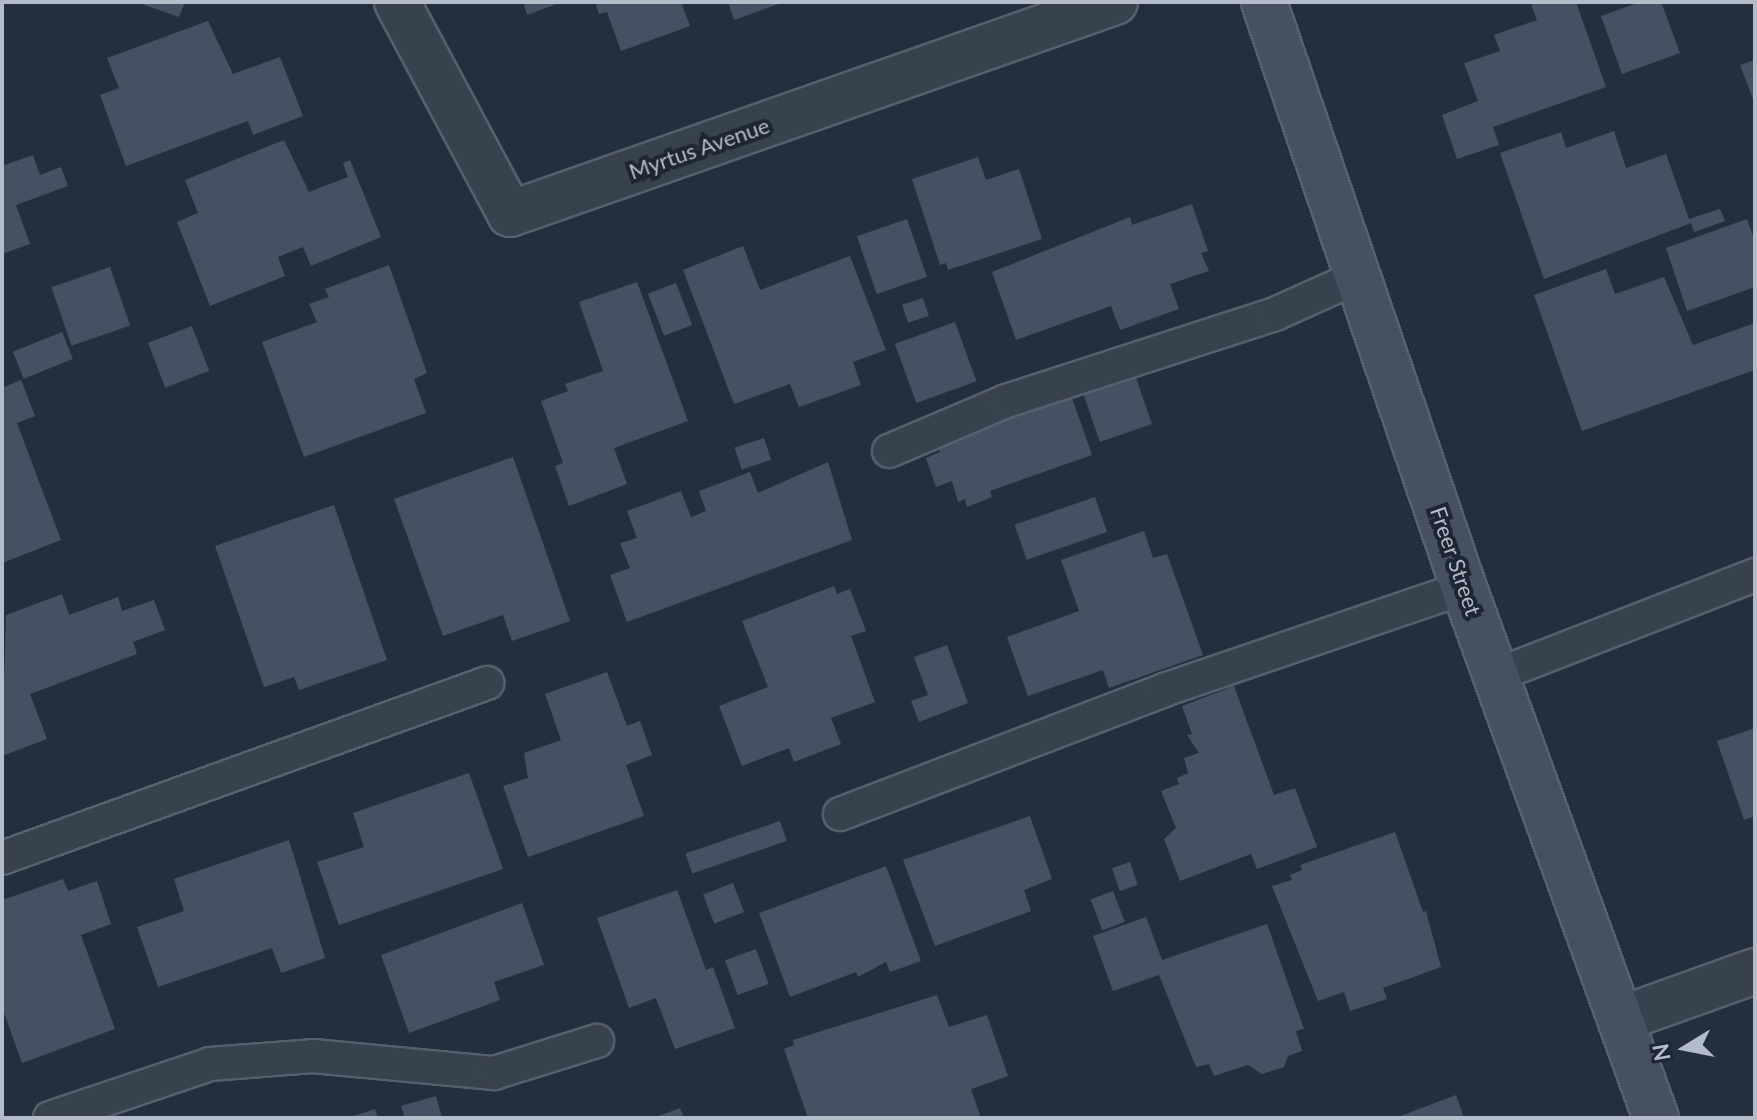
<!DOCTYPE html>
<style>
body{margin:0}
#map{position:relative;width:1757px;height:1120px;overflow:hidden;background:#242f3e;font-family:Lato,sans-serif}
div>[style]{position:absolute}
.building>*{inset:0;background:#455162;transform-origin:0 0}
.roads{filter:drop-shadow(2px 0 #565f6c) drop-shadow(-2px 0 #565f6c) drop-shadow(0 2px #565f6c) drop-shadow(0 -2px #565f6c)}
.lane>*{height:32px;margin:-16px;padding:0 16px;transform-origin:16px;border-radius:16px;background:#38414e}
.street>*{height:44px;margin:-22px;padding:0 22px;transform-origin:22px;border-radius:22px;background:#38414e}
.secondary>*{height:44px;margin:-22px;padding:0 22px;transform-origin:22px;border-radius:22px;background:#465061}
span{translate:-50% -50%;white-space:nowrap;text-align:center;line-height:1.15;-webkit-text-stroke:8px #1d2633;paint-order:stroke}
.street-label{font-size:22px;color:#b4bcc9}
.frame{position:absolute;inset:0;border:4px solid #b4bcc9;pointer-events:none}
.north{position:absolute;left:1645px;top:1008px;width:80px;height:80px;-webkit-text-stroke:6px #1d2633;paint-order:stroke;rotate:260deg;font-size:22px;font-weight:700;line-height:32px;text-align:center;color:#b4bcc9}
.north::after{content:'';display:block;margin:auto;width:28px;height:36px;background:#b4bcc9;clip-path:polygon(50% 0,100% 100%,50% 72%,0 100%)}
</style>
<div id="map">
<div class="building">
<i style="clip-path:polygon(136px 2px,185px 2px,179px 17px)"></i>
<i style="clip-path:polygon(523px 2px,562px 2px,527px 15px)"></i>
<i style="clip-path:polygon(595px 2px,681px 2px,690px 26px,621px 51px,607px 12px,599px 14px)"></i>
<i style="clip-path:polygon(728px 2px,784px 2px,734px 20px)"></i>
<i style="clip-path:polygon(1539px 2px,1576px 2px,1606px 87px,1493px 127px,1499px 145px,1457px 159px,1442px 115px,1478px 101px,1464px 63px,1500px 51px,1494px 35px,1537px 20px,1531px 5px)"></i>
<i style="clip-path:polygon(1640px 2px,1661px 2px,1680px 53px,1622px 74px,1601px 16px)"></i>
<i style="clip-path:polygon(208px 21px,233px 74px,280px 57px,303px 116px,253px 135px,248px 121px,126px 166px,100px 95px,119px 88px,107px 58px)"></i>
<i style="clip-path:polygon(1755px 60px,1755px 104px,1740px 65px)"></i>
<i style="clip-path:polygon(1614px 131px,1626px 168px,1666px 154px,1689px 219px,1720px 209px,1725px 221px,1694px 232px,1691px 223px,1544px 279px,1500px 153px,1561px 132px,1566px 148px)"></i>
<i style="clip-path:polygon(284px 140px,309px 192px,348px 177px,343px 163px,350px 160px,381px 237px,311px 266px,303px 247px,278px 257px,285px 276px,210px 306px,177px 222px,198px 213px,185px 180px)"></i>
<i style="clip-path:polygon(33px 155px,40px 175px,61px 167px,68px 186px,16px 205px,30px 244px,2px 254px,2px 166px)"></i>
<i style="clip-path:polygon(978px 157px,986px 180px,1019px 169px,1042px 239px,948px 270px,946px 263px,940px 265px,912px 179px)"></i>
<i style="clip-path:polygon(1192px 204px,1208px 251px,1201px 253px,1209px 271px,1170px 284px,1179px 309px,1120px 330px,1111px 306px,1016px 340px,992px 272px,1130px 217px,1132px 225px)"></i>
<i style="left:907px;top:219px;width:61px;height:53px;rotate:71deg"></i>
<i style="clip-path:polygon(1747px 219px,1755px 241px,1755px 287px,1687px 311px,1666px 248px)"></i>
<i style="clip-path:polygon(743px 246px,760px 290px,850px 256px,886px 350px,853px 362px,861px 385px,799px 407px,790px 384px,734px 404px,683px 270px)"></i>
<i style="clip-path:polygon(389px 265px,427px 373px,414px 379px,426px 413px,304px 457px,262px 342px,317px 322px,309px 304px,329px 297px,325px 289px)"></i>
<i style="left:110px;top:267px;width:62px;height:62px;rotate:71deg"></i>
<i style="clip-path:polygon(1606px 269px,1615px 294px,1664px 277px,1693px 345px,1755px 323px,1755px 370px,1582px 431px,1534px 295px)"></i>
<i style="clip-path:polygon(637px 282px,688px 421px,614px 448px,627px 484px,569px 506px,555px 466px,563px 463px,541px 401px,568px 391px,565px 384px,603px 371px,579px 302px)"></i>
<i style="left:676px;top:283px;width:45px;height:30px;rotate:69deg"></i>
<i style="left:923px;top:298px;width:19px;height:22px;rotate:72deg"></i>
<i style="left:955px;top:322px;width:63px;height:64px;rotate:70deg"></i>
<i style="left:192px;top:326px;width:48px;height:47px;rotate:69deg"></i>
<i style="left:62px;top:332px;width:29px;height:53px;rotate:68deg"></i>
<i style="left:1134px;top:372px;width:55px;height:55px;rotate:71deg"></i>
<i style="clip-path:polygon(21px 380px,35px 416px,17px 423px,61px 540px,2px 563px,2px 388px)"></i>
<i style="clip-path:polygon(1070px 392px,1092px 455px,990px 491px,992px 497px,967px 507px,965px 499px,958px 502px,952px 481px,936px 487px,926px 458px,940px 452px,934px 436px)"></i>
<i style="left:764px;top:438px;width:23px;height:31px;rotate:72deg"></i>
<i style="clip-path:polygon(513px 457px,570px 621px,512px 641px,503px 615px,443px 636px,394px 499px)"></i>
<i style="clip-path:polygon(828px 462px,852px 540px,627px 622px,610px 575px,630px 568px,620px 543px,637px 538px,627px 511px,681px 491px,691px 517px,706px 511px,699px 491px,750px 472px,758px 493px)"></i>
<i style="left:1095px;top:497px;width:37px;height:85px;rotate:71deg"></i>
<i style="clip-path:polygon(334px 505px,387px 660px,299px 690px,294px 677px,264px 687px,215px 546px)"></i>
<i style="clip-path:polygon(1144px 531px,1153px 558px,1167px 554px,1203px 655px,1109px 688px,1103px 670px,1028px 696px,1007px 637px,1079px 611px,1061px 560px)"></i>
<i style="clip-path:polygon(834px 586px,837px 594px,850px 589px,866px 631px,851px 636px,875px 702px,831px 718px,841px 744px,794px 762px,789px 748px,742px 766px,719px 706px,768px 687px,742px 621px)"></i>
<i style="clip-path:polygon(62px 594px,69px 615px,118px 597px,122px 611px,154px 600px,165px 630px,133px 642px,137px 654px,30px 694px,47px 739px,2px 756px,6px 615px)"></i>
<i style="clip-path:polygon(947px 645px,968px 703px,919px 722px,911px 701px,928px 695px,914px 657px)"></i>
<i style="clip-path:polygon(607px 672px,627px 726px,640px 721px,652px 755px,626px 765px,644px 816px,528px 857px,503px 786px,528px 778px,524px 753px,561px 740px,545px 694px)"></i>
<i style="clip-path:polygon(1234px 686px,1274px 795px,1295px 788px,1317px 847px,1257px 869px,1251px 854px,1180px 881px,1164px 839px,1176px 828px,1161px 791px,1179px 784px,1177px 778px,1188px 773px,1184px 758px,1199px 753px,1187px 735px,1192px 734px,1182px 706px)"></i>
<i style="clip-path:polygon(1755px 728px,1755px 816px,1744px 820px,1717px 741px)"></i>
<i style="clip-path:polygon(469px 773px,503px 869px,339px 925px,317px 862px,364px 847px,353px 813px)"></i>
<i style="clip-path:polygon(1030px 816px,1052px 879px,1024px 890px,1031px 911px,935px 946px,903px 860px)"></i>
<i style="left:780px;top:821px;width:21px;height:100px;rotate:71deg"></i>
<i style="clip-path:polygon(1395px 832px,1423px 912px,1426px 911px,1441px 967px,1383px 988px,1387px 999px,1350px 1011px,1344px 992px,1318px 1001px,1272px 886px,1292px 880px,1290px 875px,1302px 870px,1300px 865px)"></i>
<i style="clip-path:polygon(289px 840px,325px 958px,281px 973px,272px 948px,158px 987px,137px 927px,184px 911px,174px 879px)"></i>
<i style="left:1130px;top:862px;width:24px;height:19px;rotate:71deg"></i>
<i style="clip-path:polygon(886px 866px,921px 961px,890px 972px,886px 962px,858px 977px,856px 972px,790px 997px,759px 913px)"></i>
<i style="clip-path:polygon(63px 879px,68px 891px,97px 881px,111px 924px,81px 935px,115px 1029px,22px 1063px,2px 1007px,2px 900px)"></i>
<i style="left:733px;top:883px;width:31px;height:32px;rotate:69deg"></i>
<i style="clip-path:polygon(677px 890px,706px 970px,713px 967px,735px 1028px,675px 1049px,656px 998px,629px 1008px,597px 918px)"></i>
<i style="left:1113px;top:891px;width:33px;height:24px;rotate:69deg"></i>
<i style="clip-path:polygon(522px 903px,544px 965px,494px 982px,500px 1000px,409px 1033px,381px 955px)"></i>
<i style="clip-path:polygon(1146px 917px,1162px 960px,1267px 924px,1304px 1029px,1296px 1031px,1302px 1051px,1288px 1056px,1284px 1067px,1262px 1074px,1248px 1065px,1214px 1076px,1209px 1064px,1196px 1067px,1159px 975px,1113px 991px,1093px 936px)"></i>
<i style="left:756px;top:949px;width:37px;height:33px;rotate:70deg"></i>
<i style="clip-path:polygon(937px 995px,949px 1027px,987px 1015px,1008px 1076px,971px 1089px,981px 1118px,808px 1118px,784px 1049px,794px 1045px,793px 1040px)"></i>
<i style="clip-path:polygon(1456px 1095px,1464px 1118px,1395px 1118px)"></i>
<i style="clip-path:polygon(436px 1096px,442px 1118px,405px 1118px,401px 1106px)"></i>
<i style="clip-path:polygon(680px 1108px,684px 1118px,653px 1118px)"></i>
<i style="clip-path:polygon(375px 1109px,378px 1118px,350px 1118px,350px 1117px)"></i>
</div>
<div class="roads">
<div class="lane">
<i style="left:889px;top:451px;width:127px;rotate:-23.1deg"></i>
<i style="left:1006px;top:401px;width:283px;rotate:-17.9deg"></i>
<i style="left:1275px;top:314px;width:92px;rotate:-24.3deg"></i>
<i style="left:1497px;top:675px;width:277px;rotate:-21.2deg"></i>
<i style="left:840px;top:814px;width:347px;rotate:-20.9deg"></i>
<i style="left:1164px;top:690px;width:317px;rotate:-18.8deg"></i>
<i style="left:2px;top:858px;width:516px;rotate:-19.84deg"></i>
<i style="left:50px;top:1118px;width:169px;rotate:-18.6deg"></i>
<i style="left:210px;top:1064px;width:103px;rotate:-4.4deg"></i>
<i style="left:313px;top:1056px;width:182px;rotate:5.4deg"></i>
<i style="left:494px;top:1073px;width:108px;rotate:-17.3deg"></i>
</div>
<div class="street">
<i style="left:397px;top:2px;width:240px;rotate:61.9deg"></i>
<i style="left:510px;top:214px;width:641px;rotate:-19.31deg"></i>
<i style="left:1621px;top:1019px;width:142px;rotate:-19.7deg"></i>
</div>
<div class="secondary">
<i style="left:1264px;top:2px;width:619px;rotate:71.16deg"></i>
<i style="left:1464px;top:588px;width:564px;rotate:70.09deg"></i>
</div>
</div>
<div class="street-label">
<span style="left:699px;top:148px;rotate:-19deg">Myrtus Avenue</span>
<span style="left:1456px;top:561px;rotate:71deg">Freer Street</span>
</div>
<div class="frame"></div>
<div class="north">N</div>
</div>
